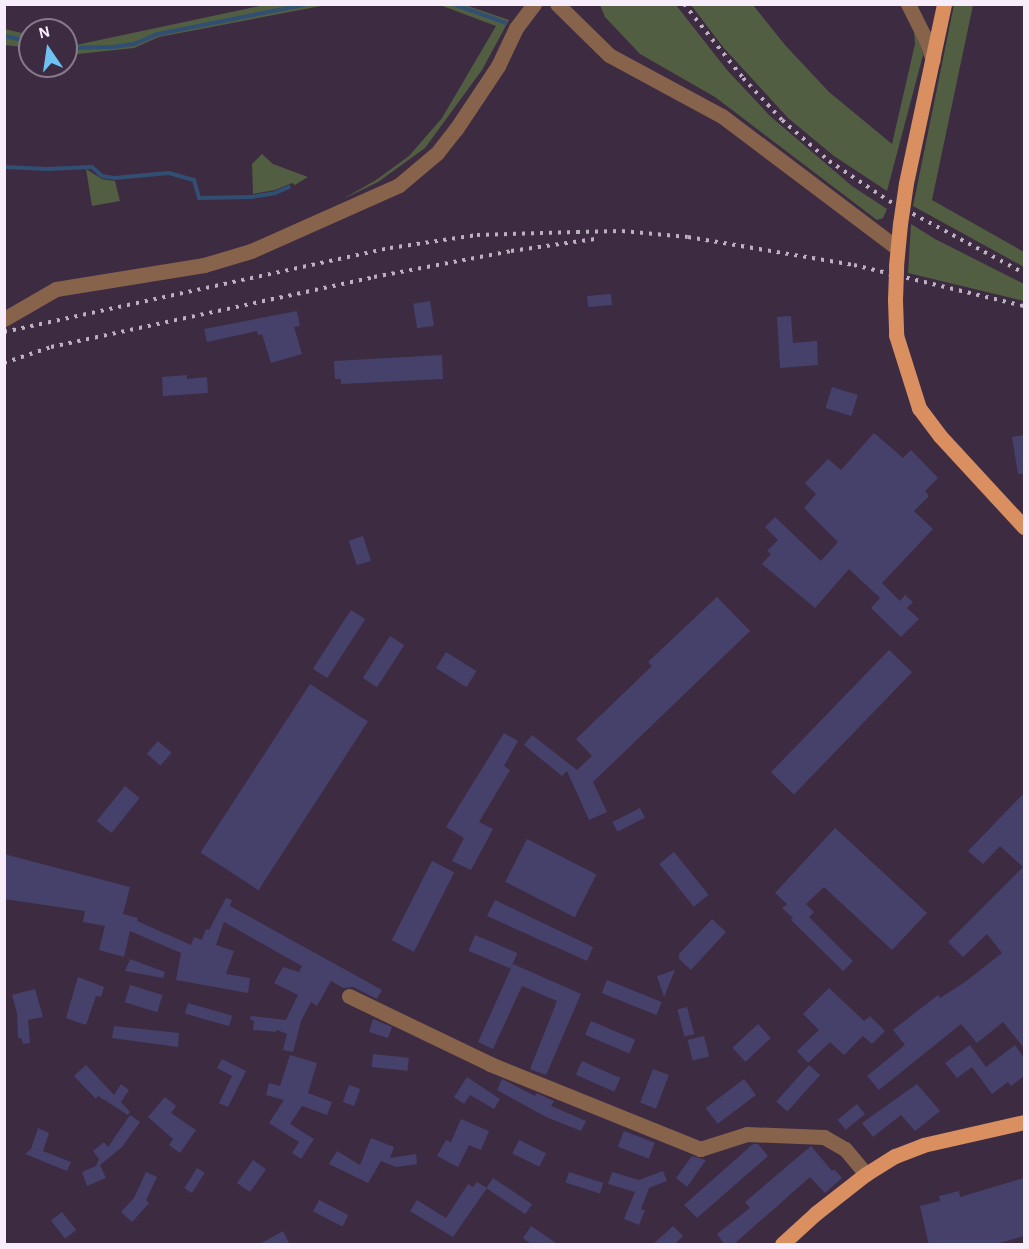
<!DOCTYPE html>
<style>
body{margin:0}
#map{position:relative;width:1029px;height:1249px;overflow:hidden;background:#3d2b42;font-family:"Alegreya Sans",sans-serif}
div>[style]{position:absolute}
.green>*{inset:0;background:#515e41}
.stream>*{height:4px;margin:-2px;padding:0 2px;transform-origin:2px;border-radius:2px;background:#304f72}
.building>*{inset:0;background:#45416a;transform-origin:0 0}
.minor>*{height:15px;margin:-7.5px;padding:0 7.5px;transform-origin:7.5px;border-radius:7.5px;background:#87634c}
.major>*{height:15px;margin:-7.5px;padding:0 7.5px;transform-origin:7.5px;border-radius:7.5px;background:#d98f60}
.rail>*{height:4px;margin-top:-2px;transform-origin:0;background:repeating-linear-gradient(90deg,#bdb0c0 0 3px,transparent 0 9px)}
.major-bridge>*{height:15px;margin:-7.5px;padding:0 7.5px;transform-origin:7.5px;border-radius:7.5px;background:#d98f60}
span{translate:-50% -50%;white-space:nowrap;text-align:center;line-height:1.15;-webkit-text-stroke:6px #3d2b42;paint-order:stroke}
.frame{position:absolute;inset:0;border:6px solid #f8edfb;pointer-events:none}
.north{position:absolute;left:18px;top:18px;width:60px;height:60px;box-sizing:border-box;background:#3d2b42;border:2px solid #88798c;border-radius:50%;rotate:347deg;font-size:16px;font-weight:700;line-height:24px;text-align:center;color:#f8edfb}
.north::after{content:'';display:block;margin:auto;width:21px;height:27px;background:#6ec2f3;clip-path:polygon(50% 0,100% 100%,50% 72%,0 100%)}
</style>
<div id="map">
<div class="green">
<i style="clip-path:polygon(264px 5px,326px 5px,159px 37px,134px 48px,78px 54px,66px 52px,66px 42px,76px 45px)"></i>
<i style="clip-path:polygon(440px 5px,465px 5px,509px 20px,482px 70px,425px 148px,378px 182px,341px 200px,376px 180px,409px 156px,442px 118px,496px 26px)"></i>
<i style="clip-path:polygon(600px 5px,676px 5px,727px 70px,770px 116px,852px 186px,887px 209px,883px 218px,877px 220px,715px 97px,640px 54px,605px 17px)"></i>
<i style="clip-path:polygon(691px 5px,753px 5px,785px 45px,829px 92px,892px 144px,915px 44px,913px 19px,923px 55px,887px 191px,834px 156px,788px 118px,723px 47px)"></i>
<i style="clip-path:polygon(954px 5px,973px 5px,932px 200px,1024px 252px,1024px 267px,913px 206px)"></i>
<i style="clip-path:polygon(5px 29px,30px 35px,30px 48px,5px 45px)"></i>
<i style="clip-path:polygon(262px 154px,273px 164px,308px 177px,295px 185px,292px 183px,275px 190px,253px 194px,252px 164px)"></i>
<i style="clip-path:polygon(86px 169px,102px 179px,115px 181px,120px 201px,92px 206px)"></i>
<i style="clip-path:polygon(911px 224px,935px 239px,1024px 284px,1024px 301px,908px 273px)"></i>
</div>
<div class="stream">
<i style="left:453px;top:4px;width:56px;rotate:19.7deg"></i>
<i style="left:4px;top:36px;width:26px;rotate:11deg"></i>
<i style="left:66px;top:48px;width:47px;rotate:-1.2deg"></i>
<i style="left:113px;top:47px;width:21px;rotate:-8deg"></i>
<i style="left:134px;top:44px;width:26px;rotate:-23deg"></i>
<i style="left:158px;top:34px;width:153px;rotate:-11.3deg"></i>
<i style="left:4px;top:167px;width:43px;rotate:2.7deg"></i>
<i style="left:47px;top:169px;width:45px;rotate:-2.5deg"></i>
<i style="left:92px;top:167px;width:13px;rotate:42deg"></i>
<i style="left:102px;top:176px;width:12px;rotate:9deg"></i>
<i style="left:114px;top:178px;width:55px;rotate:-5.2deg"></i>
<i style="left:169px;top:173px;width:26px;rotate:16deg"></i>
<i style="left:194px;top:180px;width:19px;rotate:74deg"></i>
<i style="left:199px;top:198px;width:52px;rotate:-1.1deg"></i>
<i style="left:251px;top:197px;width:24px;rotate:-9deg"></i>
<i style="left:275px;top:193px;width:15px;rotate:-23deg"></i>
</div>
<div class="building">
<i style="left:611px;top:294px;width:11px;height:24px;rotate:85deg"></i>
<i style="left:430px;top:301px;width:25px;height:17px;rotate:81deg"></i>
<i style="clip-path:polygon(297px 311px,300px 326px,294px 327px,302px 354px,271px 363px,262px 334px,258px 335px,257px 331px,207px 342px,204px 329px)"></i>
<i style="clip-path:polygon(791px 316px,793px 343px,817px 341px,818px 365px,780px 368px,777px 317px)"></i>
<i style="clip-path:polygon(442px 355px,443px 379px,341px 384px,341px 379px,335px 379px,334px 361px)"></i>
<i style="clip-path:polygon(187px 375px,187px 379px,207px 377px,208px 393px,163px 396px,162px 377px)"></i>
<i style="left:832px;top:387px;width:27px;height:22px;rotate:17deg"></i>
<i style="clip-path:polygon(874px 433px,903px 458px,911px 450px,938px 478px,925px 491px,929px 496px,914px 511px,933px 529px,882px 583px,900px 601px,905px 595px,913px 602px,907px 608px,919px 619px,901px 637px,871px 608px,880px 598px,849px 569px,815px 608px,762px 564px,771px 554px,767px 551px,778px 540px,765px 527px,775px 517px,821px 561px,838px 542px,804px 508px,816px 494px,805px 483px,828px 459px,841px 470px)"></i>
<i style="clip-path:polygon(1024px 435px,1024px 474px,1018px 474px,1012px 437px)"></i>
<i style="left:363px;top:536px;width:26px;height:15px;rotate:72deg"></i>
<i style="clip-path:polygon(717px 597px,750px 631px,593px 782px,607px 812px,589px 820px,567px 771px,562px 776px,524px 745px,532px 735px,577px 770px,592px 756px,576px 739px,652px 666px,648px 662px)"></i>
<i style="left:351px;top:610px;width:17px;height:70px;rotate:33deg"></i>
<i style="left:390px;top:636px;width:17px;height:50px;rotate:33deg"></i>
<i style="left:889px;top:650px;width:32px;height:170px;rotate:44deg"></i>
<i style="left:446px;top:652px;width:36px;height:19px;rotate:32deg"></i>
<i style="left:310px;top:684px;width:69px;height:201px;rotate:33deg"></i>
<i style="clip-path:polygon(504px 733px,518px 741px,504px 766px,510px 770px,479px 822px,493px 829px,471px 870px,452px 861px,464px 838px,446px 827px)"></i>
<i style="left:158px;top:741px;width:18px;height:17px;rotate:41deg"></i>
<i style="left:125px;top:786px;width:19px;height:45px;rotate:39deg"></i>
<i style="clip-path:polygon(1024px 793px,1024px 1048px,1003px 1022px,977px 1043px,961px 1024px,879px 1090px,867px 1076px,905px 1045px,893px 1030px,938px 995px,940px 998px,965px 982px,1002px 953px,987px 934px,963px 957px,948px 942px,1023px 867px,1000px 846px,983px 864px,968px 851px)"></i>
<i style="left:640px;top:808px;width:11px;height:31px;rotate:63deg"></i>
<i style="clip-path:polygon(835px 828px,927px 913px,892px 950px,824px 887px,806px 904px,814px 912px,809px 917px,853px 961px,843px 971px,791px 920px,793px 918px,782px 908px,787px 904px,775px 893px)"></i>
<i style="left:527px;top:839px;width:78px;height:48px;rotate:27deg"></i>
<i style="left:674px;top:852px;width:55px;height:19px;rotate:51deg"></i>
<i style="clip-path:polygon(4px 854px,130px 887px,123px 914px,138px 918px,137px 921px,191px 945px,194px 937px,202px 940px,206px 929px,209px 930px,226px 898px,232px 900px,230px 906px,382px 990px,377px 999px,353px 987px,343px 988px,331px 981px,317px 1006px,311px 1002px,301px 1021px,293px 1052px,283px 1050px,287px 1034px,277px 1030px,276px 1032px,253px 1030px,254px 1021px,250px 1019px,251px 1016px,286px 1020px,298px 995px,274px 983px,283px 967px,299px 972px,302px 966px,224px 922px,216px 945px,234px 951px,226px 974px,250px 978px,248px 993px,176px 980px,181px 953px,130px 931px,124px 957px,99px 950px,105px 926px,83px 922px,85px 911px,4px 899px)"></i>
<i style="left:432px;top:861px;width:25px;height:89px;rotate:27deg"></i>
<i style="clip-path:polygon(495px 900px,593px 947px,587px 961px,487px 916px)"></i>
<i style="clip-path:polygon(712px 919px,726px 932px,691px 970px,679px 959px,679px 954px)"></i>
<i style="left:475px;top:935px;width:46px;height:17px;rotate:23deg"></i>
<i style="clip-path:polygon(130px 959px,165px 972px,163px 978px,125px 971px)"></i>
<i style="clip-path:polygon(513px 964px,581px 994px,546px 1075px,530px 1069px,557px 1001px,522px 986px,493px 1049px,478px 1042px)"></i>
<i style="clip-path:polygon(675px 970px,664px 997px,657px 976px)"></i>
<i style="clip-path:polygon(78px 977px,104px 987px,101px 997px,96px 996px,86px 1025px,66px 1018px)"></i>
<i style="left:607px;top:980px;width:59px;height:14px;rotate:22deg"></i>
<i style="left:130px;top:985px;width:34px;height:18px;rotate:17deg"></i>
<i style="clip-path:polygon(829px 988px,864px 1021px,870px 1016px,885px 1031px,872px 1044px,863px 1036px,844px 1055px,830px 1042px,808px 1063px,797px 1051px,819px 1030px,803px 1014px)"></i>
<i style="clip-path:polygon(35px 989px,43px 1017px,28px 1020px,30px 1043px,23px 1044px,21px 1038px,18px 1038px,17px 1013px,12px 995px)"></i>
<i style="left:188px;top:1003px;width:46px;height:11px;rotate:16deg"></i>
<i style="left:687px;top:1007px;width:28px;height:10px;rotate:75deg"></i>
<i style="clip-path:polygon(373px 1019px,392px 1027px,388px 1038px,369px 1032px)"></i>
<i style="left:591px;top:1021px;width:48px;height:15px;rotate:23deg"></i>
<i style="left:758px;top:1024px;width:19px;height:35px;rotate:47deg"></i>
<i style="clip-path:polygon(114px 1026px,179px 1033px,178px 1047px,112px 1038px)"></i>
<i style="left:704px;top:1036px;width:21px;height:17px;rotate:76deg"></i>
<i style="clip-path:polygon(970px 1045px,986px 1067px,1015px 1045px,1024px 1058px,1024px 1076px,1011px 1086px,1008px 1082px,992px 1094px,972px 1067px,957px 1078px,945px 1063px)"></i>
<i style="left:373px;top:1054px;width:36px;height:13px;rotate:6deg"></i>
<i style="clip-path:polygon(290px 1055px,317px 1063px,308px 1093px,332px 1102px,327px 1115px,302px 1106px,290px 1124px,314px 1139px,301px 1159px,292px 1153px,299px 1142px,269px 1123px,284px 1100px,266px 1095px,269px 1083px,280px 1086px)"></i>
<i style="clip-path:polygon(222px 1059px,246px 1071px,228px 1107px,219px 1103px,232px 1076px,217px 1068px)"></i>
<i style="left:582px;top:1061px;width:42px;height:15px;rotate:24deg"></i>
<i style="clip-path:polygon(86px 1065px,114px 1095px,121px 1084px,129px 1090px,121px 1102px,130px 1112px,128px 1115px,98px 1096px,96px 1099px,74px 1076px)"></i>
<i style="left:809px;top:1065px;width:15px;height:49px;rotate:42deg"></i>
<i style="left:653px;top:1069px;width:17px;height:36px;rotate:21deg"></i>
<i style="clip-path:polygon(467px 1077px,500px 1099px,494px 1109px,470px 1095px,464px 1104px,454px 1097px)"></i>
<i style="clip-path:polygon(502px 1079px,535px 1096px,537px 1093px,545px 1097px,554px 1101px,551px 1106px,586px 1121px,581px 1131px,546px 1117px,497px 1090px)"></i>
<i style="left:744px;top:1079px;width:20px;height:48px;rotate:53deg"></i>
<i style="clip-path:polygon(917px 1084px,940px 1111px,915px 1131px,901px 1115px,873px 1137px,862px 1123px)"></i>
<i style="left:349px;top:1085px;width:12px;height:18px;rotate:20deg"></i>
<i style="clip-path:polygon(165px 1097px,176px 1106px,171px 1113px,196px 1130px,180px 1153px,169px 1145px,173px 1139px,148px 1117px)"></i>
<i style="left:857px;top:1104px;width:13px;height:25px;rotate:51deg"></i>
<i style="clip-path:polygon(130px 1115px,140px 1122px,122px 1147px,100px 1165px,106px 1178px,87px 1186px,82px 1172px,96px 1166px,99px 1159px,93px 1151px,104px 1142px,108px 1147px)"></i>
<i style="clip-path:polygon(461px 1119px,489px 1131px,481px 1150px,469px 1145px,458px 1167px,437px 1156px,446px 1140px,451px 1142px)"></i>
<i style="clip-path:polygon(38px 1128px,49px 1133px,43px 1151px,71px 1162px,67px 1171px,25px 1154px,31px 1149px)"></i>
<i style="left:624px;top:1131px;width:33px;height:17px;rotate:21deg"></i>
<i style="clip-path:polygon(371px 1138px,394px 1147px,390px 1158px,416px 1154px,417px 1164px,396px 1167px,381px 1161px,368px 1183px,329px 1164px,337px 1151px,360px 1165px)"></i>
<i style="left:519px;top:1140px;width:30px;height:15px;rotate:26deg"></i>
<i style="clip-path:polygon(753px 1144px,758px 1144px,768px 1156px,697px 1218px,684px 1205px)"></i>
<i style="clip-path:polygon(811px 1146px,832px 1171px,834px 1169px,842px 1178px,825px 1193px,810px 1177px,733px 1245px,725px 1245px,717px 1234px,750px 1208px,745px 1202px)"></i>
<i style="clip-path:polygon(692px 1156px,706px 1160px,687px 1187px,676px 1178px)"></i>
<i style="left:253px;top:1160px;width:16px;height:28px;rotate:35deg"></i>
<i style="left:197px;top:1168px;width:9px;height:24px;rotate:32deg"></i>
<i style="clip-path:polygon(663px 1171px,667px 1181px,649px 1188px,641px 1209px,645px 1210px,639px 1225px,624px 1219px,635px 1192px,608px 1184px,612px 1172px,639px 1180px)"></i>
<i style="clip-path:polygon(146px 1172px,157px 1177px,146px 1200px,149px 1203px,132px 1222px,121px 1212px,134px 1198px)"></i>
<i style="left:569px;top:1172px;width:36px;height:11px;rotate:18deg"></i>
<i style="left:493px;top:1178px;width:47px;height:12px;rotate:34deg"></i>
<i style="clip-path:polygon(1024px 1178px,1024px 1236px,993px 1245px,929px 1245px,920px 1206px,940px 1201px,939px 1196px,959px 1191px,960px 1197px)"></i>
<i style="clip-path:polygon(477px 1182px,487px 1188px,453px 1237px,410px 1211px,417px 1200px,446px 1218px,468px 1184px,473px 1187px)"></i>
<i style="left:319px;top:1200px;width:33px;height:13px;rotate:27deg"></i>
<i style="left:62px;top:1212px;width:23px;height:14px;rotate:52deg"></i>
<i style="clip-path:polygon(531px 1226px,559px 1245px,532px 1245px,523px 1238px)"></i>
<i style="clip-path:polygon(673px 1226px,683px 1236px,674px 1245px,652px 1245px)"></i>
<i style="clip-path:polygon(283px 1231px,290px 1245px,258px 1245px)"></i>
</div>
<div class="minor">
<i style="left:557px;top:4px;width:73px;rotate:44.4deg"></i>
<i style="left:609px;top:55px;width:128px;rotate:28.4deg"></i>
<i style="left:722px;top:116px;width:218px;rotate:37deg"></i>
<i style="left:908px;top:4px;width:40px;rotate:63.4deg"></i>
<i style="left:926px;top:40px;width:21px;rotate:71deg"></i>
<i style="left:4px;top:319px;width:60px;rotate:-30deg"></i>
<i style="left:56px;top:289px;width:150px;rotate:-9.2deg"></i>
<i style="left:204px;top:265px;width:49px;rotate:-16.6deg"></i>
<i style="left:251px;top:251px;width:162px;rotate:-24deg"></i>
<i style="left:399px;top:185px;width:50px;rotate:-40.1deg"></i>
<i style="left:437px;top:153px;width:31px;rotate:-52deg"></i>
<i style="left:456px;top:129px;width:76px;rotate:-56.3deg"></i>
<i style="left:498px;top:66px;width:42px;rotate:-64.7deg"></i>
<i style="left:516px;top:28px;width:30px;rotate:-53deg"></i>
<i style="left:349px;top:996px;width:157px;rotate:25.7deg"></i>
<i style="left:490px;top:1064px;width:227px;rotate:22deg"></i>
<i style="left:700px;top:1149px;width:49px;rotate:-17.7deg"></i>
<i style="left:747px;top:1134px;width:77px;rotate:2.2deg"></i>
<i style="left:824px;top:1137px;width:24px;rotate:30deg"></i>
<i style="left:845px;top:1149px;width:33px;rotate:50deg"></i>
</div>
<div class="major">
<i style="left:906px;top:183px;width:183px;rotate:-78deg"></i>
<i style="left:896px;top:266px;width:42px;rotate:-84.6deg"></i>
<i style="left:895px;top:300px;width:35px;rotate:88deg"></i>
<i style="left:896px;top:335px;width:77px;rotate:72.5deg"></i>
<i style="left:919px;top:408px;width:35px;rotate:53deg"></i>
<i style="left:940px;top:436px;width:124px;rotate:47.3deg"></i>
<i style="left:782px;top:1244px;width:46px;rotate:-42.4deg"></i>
<i style="left:816px;top:1213px;width:63px;rotate:-38deg"></i>
<i style="left:866px;top:1174px;width:34px;rotate:-32deg"></i>
<i style="left:895px;top:1156px;width:30px;rotate:-21deg"></i>
<i style="left:923px;top:1145px;width:104px;rotate:-12.8deg"></i>
</div>
<div class="rail">
<i style="left:684px;top:4px;width:95px;rotate:51.4deg"></i>
<i style="left:743px;top:78px;width:57px;rotate:47.1deg"></i>
<i style="left:782px;top:120px;width:62px;rotate:41.1deg"></i>
<i style="left:829px;top:161px;width:72px;rotate:33.7deg"></i>
<i style="left:889px;top:201px;width:153px;rotate:28.1deg"></i>
<i style="left:4px;top:332px;width:395px;rotate:-12.3deg"></i>
<i style="left:390px;top:248px;width:88px;rotate:-8.5deg"></i>
<i style="left:477px;top:235px;width:100px;rotate:-1.7deg"></i>
<i style="left:577px;top:232px;width:45px;rotate:-1.3deg"></i>
<i style="left:622px;top:231px;width:66px;rotate:5.2deg"></i>
<i style="left:688px;top:237px;width:168px;rotate:9.6deg"></i>
<i style="left:854px;top:265px;width:175px;rotate:13.6deg"></i>
<i style="left:4px;top:363px;width:50px;rotate:-18.8deg"></i>
<i style="left:51px;top:347px;width:330px;rotate:-12.2deg"></i>
<i style="left:374px;top:277px;width:139px;rotate:-10.7deg"></i>
<i style="left:511px;top:251px;width:85px;rotate:-8.1deg"></i>
</div>
<div class="major-bridge">
<i style="left:900px;top:224px;width:41px;rotate:-81.7deg"></i>
<i style="left:895px;top:300px;width:34px;rotate:-88deg"></i>
</div>
<div class="frame"></div>
<div class="north">N</div>
</div>
